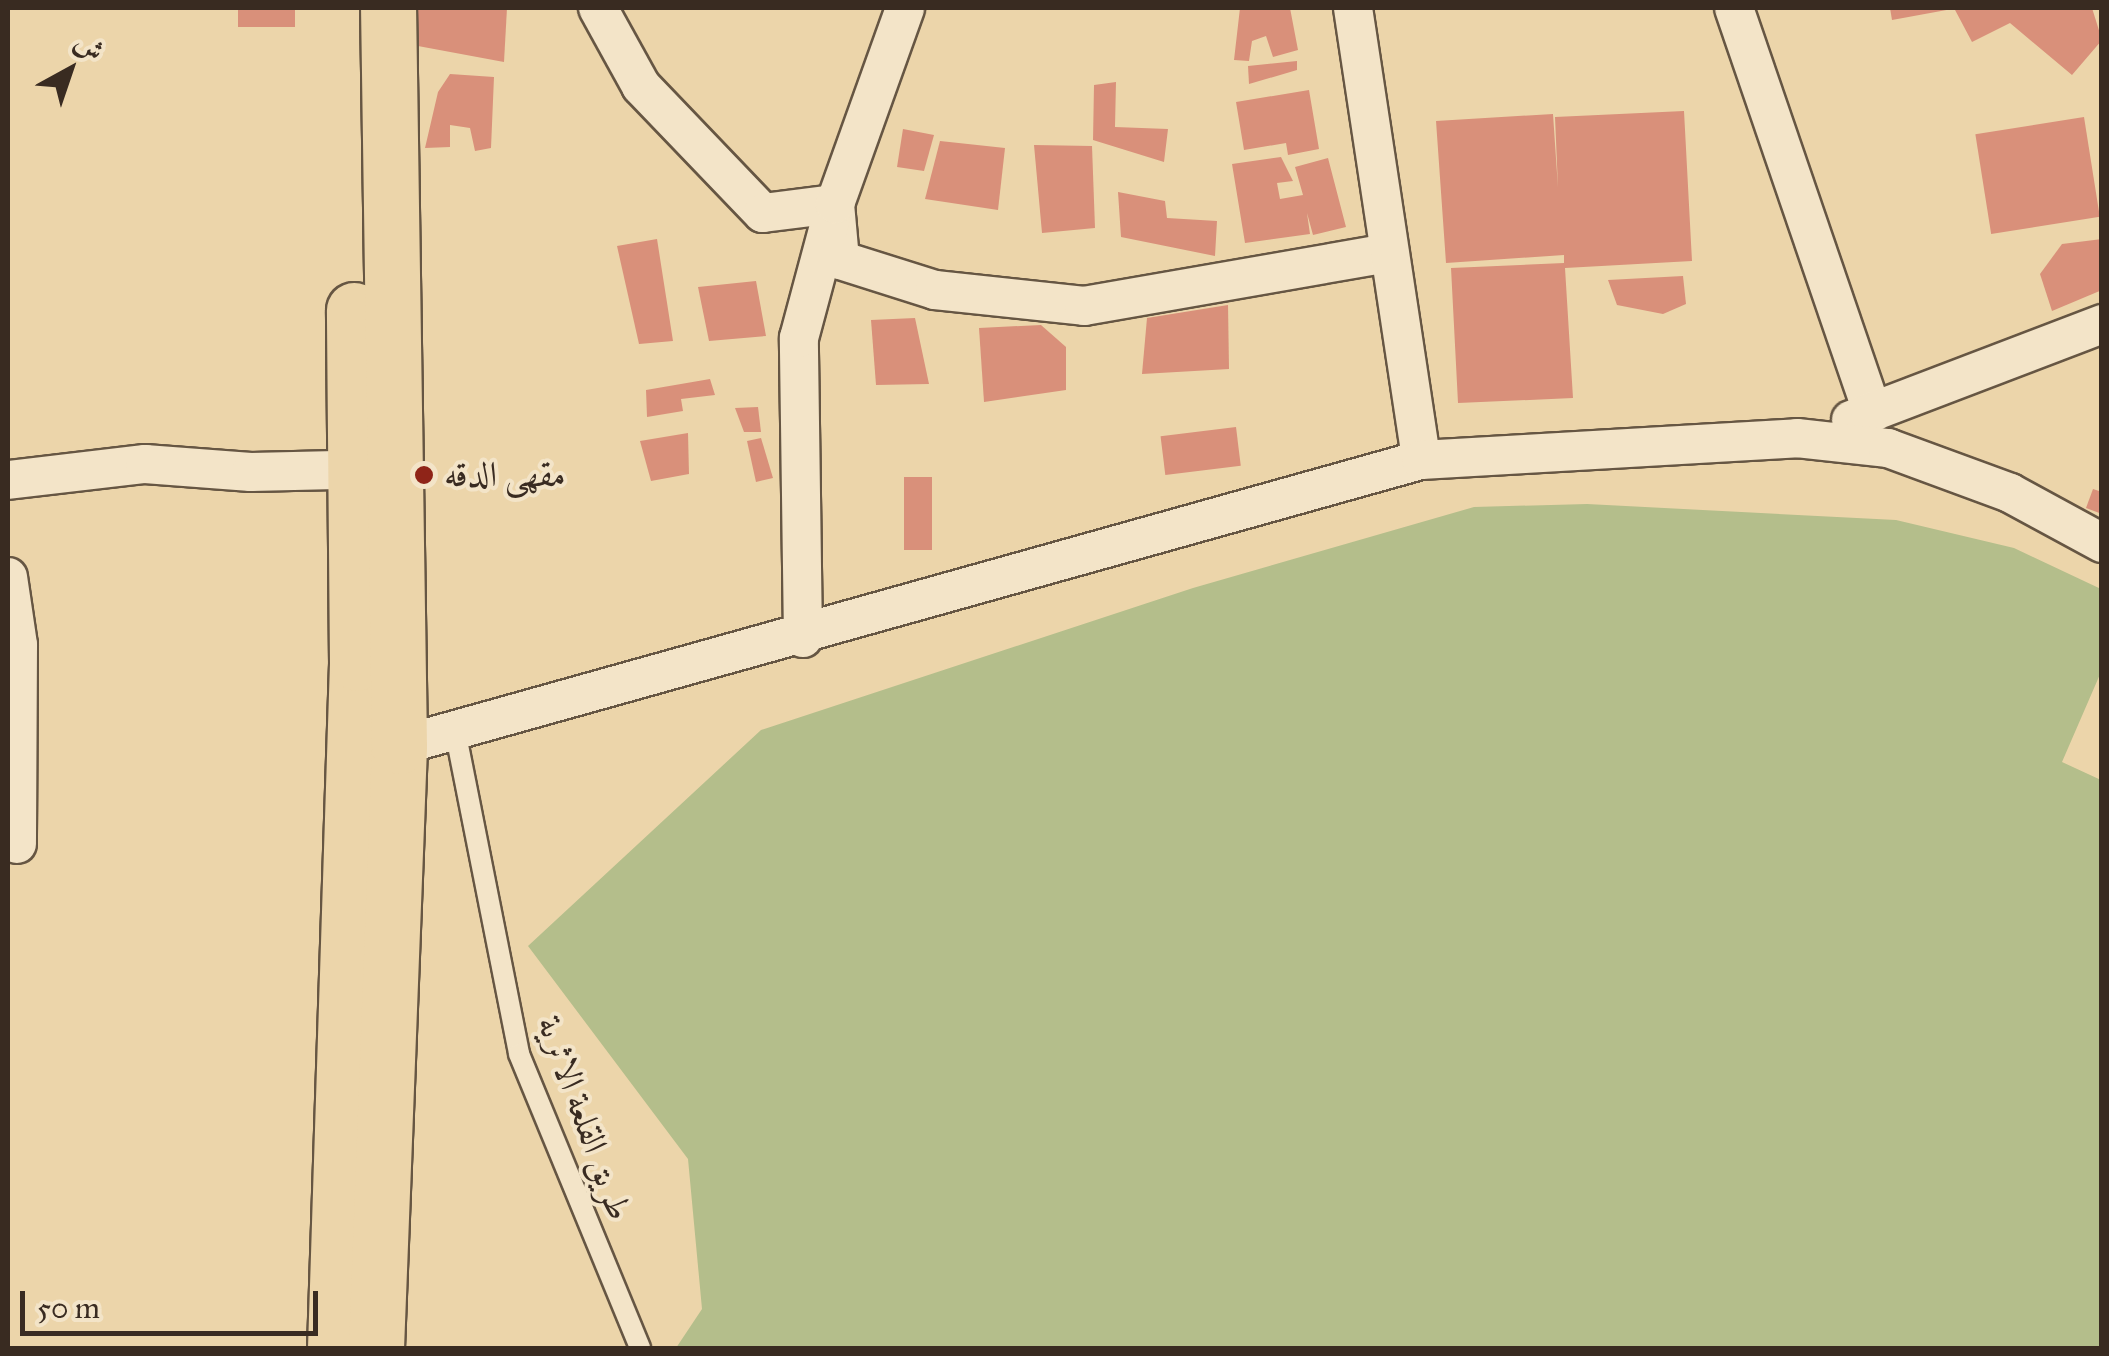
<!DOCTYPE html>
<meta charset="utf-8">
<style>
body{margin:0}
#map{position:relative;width:2109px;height:1356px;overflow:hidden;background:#ecd5aa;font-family:"IM FELL Great Primer",Amiri,serif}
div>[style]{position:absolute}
.green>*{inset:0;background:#b4be8b}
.building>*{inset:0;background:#d9907a;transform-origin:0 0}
.roads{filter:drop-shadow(2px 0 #665643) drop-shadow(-2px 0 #665643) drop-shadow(0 2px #665643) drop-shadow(0 -2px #665643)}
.service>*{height:20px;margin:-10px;padding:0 10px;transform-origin:10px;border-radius:10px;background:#f3e4c8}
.minor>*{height:38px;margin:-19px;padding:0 19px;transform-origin:19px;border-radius:19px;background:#f3e4c8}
.trunk>*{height:55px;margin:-27.5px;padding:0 27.5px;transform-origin:27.5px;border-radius:27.5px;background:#ecd5aa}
.dots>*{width:28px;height:28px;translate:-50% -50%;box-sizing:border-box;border:5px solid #f3e4c8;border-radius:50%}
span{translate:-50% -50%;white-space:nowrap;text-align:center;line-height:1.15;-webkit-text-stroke:8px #f3e4c8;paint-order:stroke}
.poi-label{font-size:35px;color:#392b21}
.left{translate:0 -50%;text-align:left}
.street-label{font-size:35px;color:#392b21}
.frame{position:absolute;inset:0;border:10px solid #392b21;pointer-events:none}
.north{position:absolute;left:20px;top:20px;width:100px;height:100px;-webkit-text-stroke:8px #f3e4c8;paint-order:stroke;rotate:40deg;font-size:28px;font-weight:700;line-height:40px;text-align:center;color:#392b21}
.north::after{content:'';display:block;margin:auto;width:35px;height:45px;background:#392b21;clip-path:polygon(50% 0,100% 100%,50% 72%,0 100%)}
.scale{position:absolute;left:20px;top:1291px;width:298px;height:45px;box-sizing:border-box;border:5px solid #392b21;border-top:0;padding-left:12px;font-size:30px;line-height:35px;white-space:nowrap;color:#392b21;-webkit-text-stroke:8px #f3e4c8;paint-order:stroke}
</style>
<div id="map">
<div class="green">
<i style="clip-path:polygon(1587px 504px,1896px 520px,2014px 548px,2101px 589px,2101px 672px,2062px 762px,2101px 780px,2101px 1348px,676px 1348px,702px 1309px,688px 1159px,528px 946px,761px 730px,1193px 588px,1474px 507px)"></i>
</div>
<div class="building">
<i style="left:238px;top:8px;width:57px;height:19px"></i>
<i style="clip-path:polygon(415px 8px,507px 8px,504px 62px,418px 46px)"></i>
<i style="clip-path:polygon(1240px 8px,1290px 8px,1298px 50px,1273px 57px,1266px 36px,1252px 41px,1249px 61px,1234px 60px)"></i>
<i style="clip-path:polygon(1890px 8px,1952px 8px,1952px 9px,1892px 20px)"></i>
<i style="clip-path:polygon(1954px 8px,2092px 8px,2102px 40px,2072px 75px,2010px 23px,1972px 42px)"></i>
<i style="clip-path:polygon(1297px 61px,1297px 70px,1249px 84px,1248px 66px)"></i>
<i style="clip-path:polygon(450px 74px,494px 77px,491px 148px,475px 151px,470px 128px,450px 125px,450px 147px,425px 148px,438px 92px)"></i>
<i style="clip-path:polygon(1116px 82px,1115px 127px,1168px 129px,1164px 162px,1093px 140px,1094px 85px)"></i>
<i style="clip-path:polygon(1309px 90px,1319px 149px,1288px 155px,1286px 143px,1244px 150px,1236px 102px)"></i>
<i style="clip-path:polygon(1684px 111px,1692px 261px,1565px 268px,1573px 398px,1458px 403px,1451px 268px,1564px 263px,1564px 255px,1446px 263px,1436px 121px,1553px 114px,1558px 188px,1555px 117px)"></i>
<i style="left:2084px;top:117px;width:101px;height:110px;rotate:81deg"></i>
<i style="clip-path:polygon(903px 129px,934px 135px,924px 171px,897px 167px)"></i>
<i style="clip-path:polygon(940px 141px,1005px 148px,998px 210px,925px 199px)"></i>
<i style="clip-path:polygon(1034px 145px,1092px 146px,1095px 228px,1042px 233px)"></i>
<i style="clip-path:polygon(1281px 157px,1293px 181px,1277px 183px,1280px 199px,1303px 195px,1295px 167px,1328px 158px,1346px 227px,1313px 235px,1307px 213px,1310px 234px,1245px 243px,1232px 164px)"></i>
<i style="clip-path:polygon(1118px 192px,1165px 201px,1167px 218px,1217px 221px,1215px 256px,1121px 237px)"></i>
<i style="clip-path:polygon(657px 239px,673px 341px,639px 344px,617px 246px)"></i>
<i style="clip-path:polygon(2102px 239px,2102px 290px,2052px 311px,2040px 274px,2062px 244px)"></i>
<i style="clip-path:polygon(1683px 276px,1686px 304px,1663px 314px,1617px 305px,1608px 280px)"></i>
<i style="clip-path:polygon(756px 281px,766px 336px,709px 341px,698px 287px)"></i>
<i style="clip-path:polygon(1228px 305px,1229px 369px,1142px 374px,1147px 318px)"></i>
<i style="clip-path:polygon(915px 318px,929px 384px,876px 385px,871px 320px)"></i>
<i style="clip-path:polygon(1041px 325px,1066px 347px,1066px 390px,984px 402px,979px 328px)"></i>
<i style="clip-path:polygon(710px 379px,715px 395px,681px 399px,683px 411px,647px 417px,646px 390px)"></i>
<i style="clip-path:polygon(758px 407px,761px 432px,744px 432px,735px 408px)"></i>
<i style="left:1236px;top:427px;width:39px;height:76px;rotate:83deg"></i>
<i style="clip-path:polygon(688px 433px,689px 474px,651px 481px,640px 441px)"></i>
<i style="clip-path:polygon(761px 438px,773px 478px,756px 482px,747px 441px)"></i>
<i style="left:904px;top:477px;width:28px;height:73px"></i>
<i style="clip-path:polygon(2093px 489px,2102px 492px,2102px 514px,2086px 508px)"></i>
</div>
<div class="roads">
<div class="service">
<i style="left:454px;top:725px;width:335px;rotate:78.8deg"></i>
<i style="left:519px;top:1054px;width:318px;rotate:67.6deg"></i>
</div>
<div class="minor">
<i style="left:598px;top:8px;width:89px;rotate:61.1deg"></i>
<i style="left:641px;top:86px;width:176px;rotate:46.2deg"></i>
<i style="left:763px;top:213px;width:73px;rotate:-7.1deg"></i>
<i style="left:835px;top:204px;width:56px;rotate:84.9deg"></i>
<i style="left:840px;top:260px;width:100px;rotate:17.5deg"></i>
<i style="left:935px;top:290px;width:150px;rotate:6.1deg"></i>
<i style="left:1084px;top:306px;width:310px;rotate:-9.9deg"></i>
<i style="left:1353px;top:8px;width:457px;rotate:81.4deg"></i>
<i style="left:1734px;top:8px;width:428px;rotate:71.1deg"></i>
<i style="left:1851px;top:420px;width:269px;rotate:-20.9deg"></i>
<i style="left:8px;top:480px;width:138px;rotate:-6.7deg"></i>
<i style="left:145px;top:464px;width:106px;rotate:4.3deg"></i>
<i style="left:251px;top:472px;width:128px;rotate:-1.3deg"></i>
<i style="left:8px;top:577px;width:69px;rotate:81.6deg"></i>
<i style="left:18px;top:645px;width:199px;rotate:90.3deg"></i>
<i style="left:803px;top:638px;width:300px;rotate:-90.8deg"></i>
<i style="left:799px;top:338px;width:139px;rotate:-75deg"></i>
<i style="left:835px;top:204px;width:208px;rotate:-70.3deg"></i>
<i style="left:377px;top:752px;width:1084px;rotate:-15.63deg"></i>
<i style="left:1421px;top:460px;width:377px;rotate:-3.3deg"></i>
<i style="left:1797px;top:438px;width:92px;rotate:6.3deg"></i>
<i style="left:1888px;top:448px;width:130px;rotate:20.2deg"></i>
<i style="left:2010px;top:493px;width:105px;rotate:28.5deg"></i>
</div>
<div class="trunk">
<i style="left:335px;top:1348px;width:685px;rotate:-88.16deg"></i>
<i style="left:357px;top:663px;width:353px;rotate:-90.5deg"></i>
<i style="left:376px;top:1348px;width:602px;rotate:-87.81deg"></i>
<i style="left:399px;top:746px;width:738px;rotate:-90.85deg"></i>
</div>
</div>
<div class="dots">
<i style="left:424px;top:475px;background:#8f2418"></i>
</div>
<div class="poi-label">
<span class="left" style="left:444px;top:475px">مقهى الدقه</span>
</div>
<div class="street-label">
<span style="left:584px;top:1118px;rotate:70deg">طريق القلعة الاثرية</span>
</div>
<div class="frame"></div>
<div class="north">ش</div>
<div class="scale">50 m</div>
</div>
